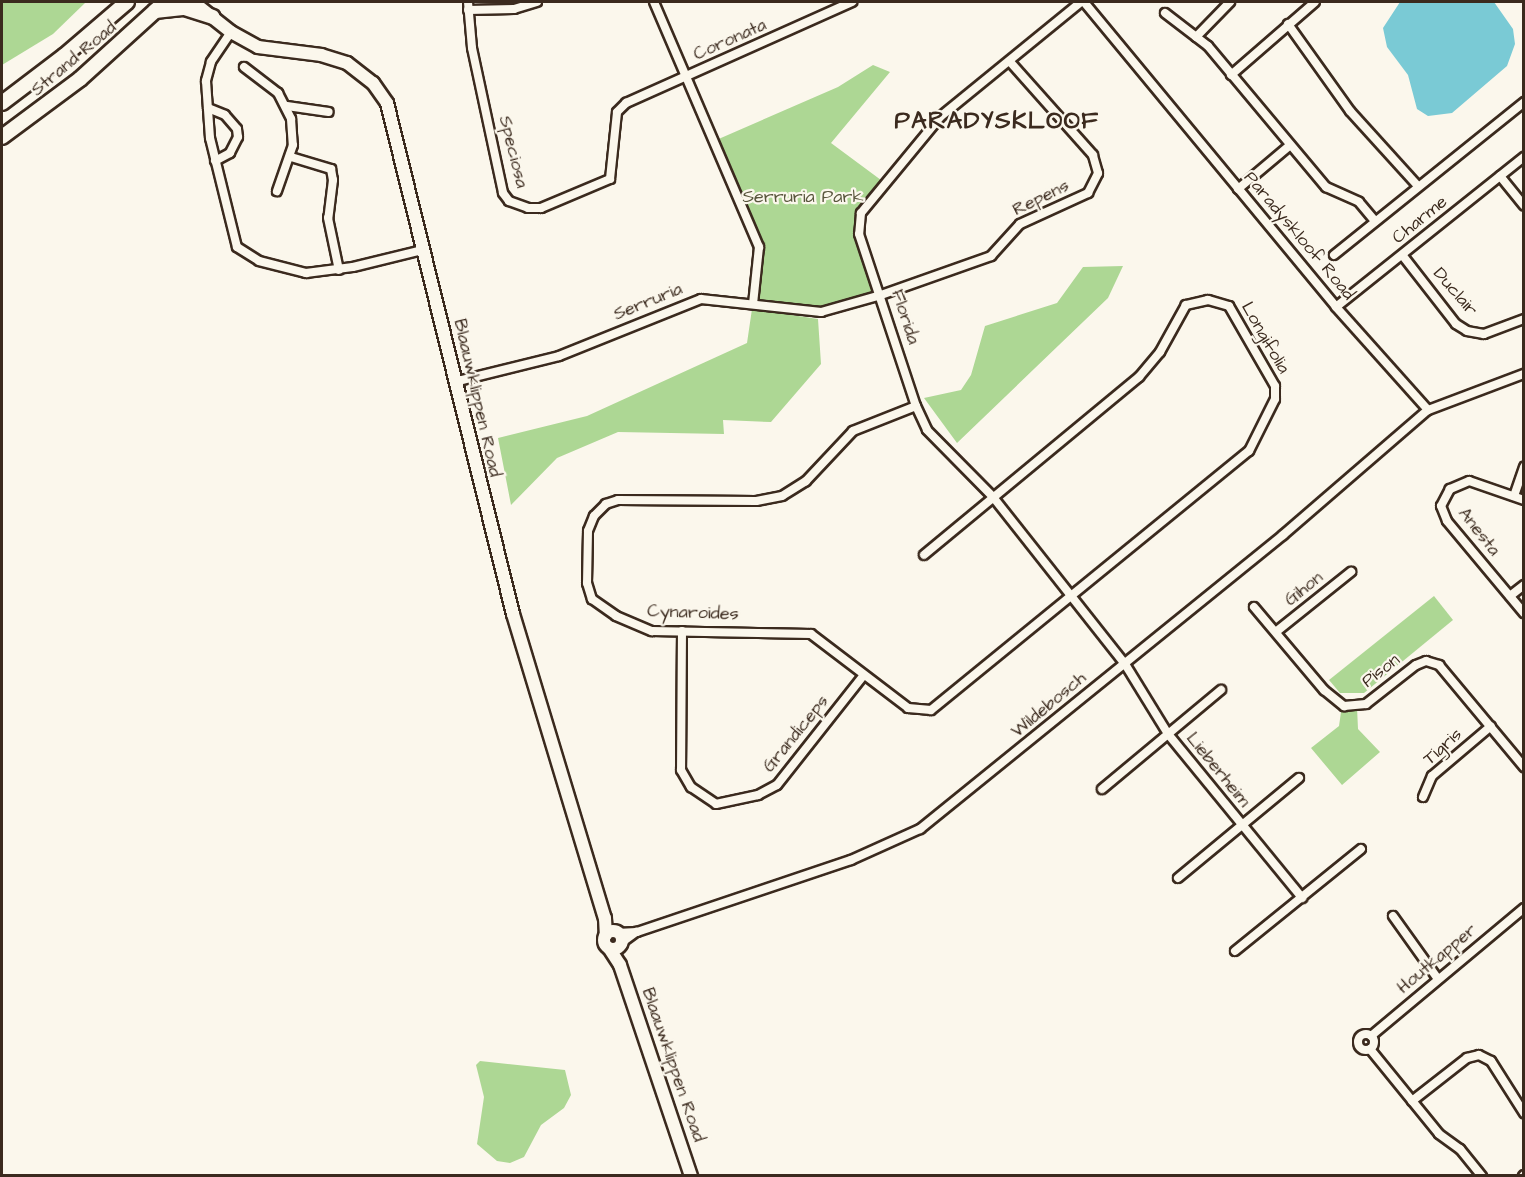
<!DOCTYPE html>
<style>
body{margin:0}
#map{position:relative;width:1525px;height:1177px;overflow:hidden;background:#fbf7ec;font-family:"Architects Daughter",sans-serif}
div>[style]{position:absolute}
.green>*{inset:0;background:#add794}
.water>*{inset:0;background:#7acad5}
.roads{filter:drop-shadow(2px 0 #3b2a1e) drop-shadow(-2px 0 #3b2a1e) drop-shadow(0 2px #3b2a1e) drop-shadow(0 -2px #3b2a1e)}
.street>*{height:8px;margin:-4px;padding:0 4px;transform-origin:4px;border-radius:4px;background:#fbf7ec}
.street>.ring{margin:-4px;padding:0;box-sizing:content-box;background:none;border:8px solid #fbf7ec;border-radius:50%}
.secondary>*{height:12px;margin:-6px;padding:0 6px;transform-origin:6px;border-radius:6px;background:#fbf7ec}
.secondary>.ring{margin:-6px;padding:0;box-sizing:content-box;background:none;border:12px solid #fbf7ec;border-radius:50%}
.primary>*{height:14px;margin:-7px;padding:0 7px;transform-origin:7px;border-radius:7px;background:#fbf7ec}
span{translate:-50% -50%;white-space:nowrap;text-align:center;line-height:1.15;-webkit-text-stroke:4.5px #fbf7ec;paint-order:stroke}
.street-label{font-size:18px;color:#3b2a1e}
.park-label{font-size:18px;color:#58553c}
.district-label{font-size:24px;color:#3b2a1e;font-weight:700;letter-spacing:1.5px}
.frame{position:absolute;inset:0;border:3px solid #3b2a1e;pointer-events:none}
</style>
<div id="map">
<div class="green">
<i style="clip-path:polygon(2px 2px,86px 2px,53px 34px,2px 65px)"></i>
<i style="clip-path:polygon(873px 65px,890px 72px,831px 143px,885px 183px,858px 222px,881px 295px,821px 312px,753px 304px,760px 259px,714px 141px,838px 87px)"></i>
<i style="clip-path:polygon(1123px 266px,1108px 298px,957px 443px,924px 398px,961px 390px,971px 375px,985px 326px,1057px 303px,1083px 267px)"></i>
<i style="clip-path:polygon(752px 309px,818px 319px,821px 364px,771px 422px,723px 420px,724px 434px,618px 432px,557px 458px,511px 505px,498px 438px,587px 416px,747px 343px)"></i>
<i style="clip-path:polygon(1434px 596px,1453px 620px,1364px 693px,1340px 693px,1329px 680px)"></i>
<i style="clip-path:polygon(1342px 705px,1357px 707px,1358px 729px,1380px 752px,1342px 785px,1311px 748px,1339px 726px)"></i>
<i style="clip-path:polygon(480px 1061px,565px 1070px,571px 1095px,564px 1108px,541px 1125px,524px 1157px,510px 1163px,497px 1161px,477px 1144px,484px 1097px,476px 1065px)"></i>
</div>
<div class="water">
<i style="clip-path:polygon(1400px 2px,1494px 2px,1513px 29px,1515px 44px,1507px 66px,1452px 113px,1428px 116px,1417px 109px,1408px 75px,1387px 47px,1383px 28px)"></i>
</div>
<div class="roads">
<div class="street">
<i style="left:468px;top:2px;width:46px;rotate:85deg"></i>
<i style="left:472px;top:48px;width:148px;rotate:77.9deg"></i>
<i style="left:503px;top:193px;width:10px;rotate:53deg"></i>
<i style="left:509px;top:201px;width:20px;rotate:20deg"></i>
<i style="left:528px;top:208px;width:13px"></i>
<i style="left:541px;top:208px;width:75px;rotate:-22.8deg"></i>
<i style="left:610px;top:179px;width:67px;rotate:-84deg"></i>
<i style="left:617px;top:112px;width:13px;rotate:-45deg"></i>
<i style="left:626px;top:103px;width:248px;rotate:-24.1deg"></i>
<i style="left:654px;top:2px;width:267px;rotate:66.8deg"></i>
<i style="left:759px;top:247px;width:57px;rotate:96deg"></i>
<i style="left:1081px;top:2px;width:181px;rotate:140.8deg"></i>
<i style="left:941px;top:116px;width:126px;rotate:129.5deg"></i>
<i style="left:861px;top:213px;width:21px;rotate:95deg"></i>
<i style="left:859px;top:234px;width:181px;rotate:71.7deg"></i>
<i style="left:916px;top:406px;width:26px;rotate:65deg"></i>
<i style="left:927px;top:430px;width:94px;rotate:45.4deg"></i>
<i style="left:993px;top:497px;width:213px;rotate:51.7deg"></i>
<i style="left:1125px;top:664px;width:82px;rotate:58.4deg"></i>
<i style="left:1168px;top:734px;width:212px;rotate:50.7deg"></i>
<i style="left:1084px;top:2px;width:396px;rotate:50.4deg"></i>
<i style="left:1336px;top:307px;width:138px;rotate:48.2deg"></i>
<i style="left:468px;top:10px;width:46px;rotate:-1.2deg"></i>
<i style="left:514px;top:9px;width:24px;rotate:-17deg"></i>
<i style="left:1165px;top:13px;width:54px;rotate:37.5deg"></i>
<i style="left:1208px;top:46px;width:184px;rotate:50.1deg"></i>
<i style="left:1326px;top:187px;width:36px;rotate:24deg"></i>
<i style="left:1359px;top:202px;width:25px;rotate:50deg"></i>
<i style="left:1288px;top:24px;width:107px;rotate:54.5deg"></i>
<i style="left:1350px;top:111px;width:101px;rotate:47.8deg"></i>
<i style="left:231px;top:32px;width:36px;rotate:124deg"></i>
<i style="left:211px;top:62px;width:20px;rotate:105deg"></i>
<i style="left:206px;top:81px;width:57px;rotate:86deg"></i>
<i style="left:210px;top:138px;width:112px;rotate:76.1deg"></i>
<i style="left:237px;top:247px;width:26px;rotate:32deg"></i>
<i style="left:259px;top:261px;width:49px;rotate:14.3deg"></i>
<i style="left:306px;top:273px;width:47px;rotate:-7.3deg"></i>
<i style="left:353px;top:267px;width:72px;rotate:-13.7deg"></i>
<i style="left:1196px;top:37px;width:49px;rotate:-45.8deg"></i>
<i style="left:244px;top:67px;width:43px;rotate:37.4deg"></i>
<i style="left:278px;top:93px;width:29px;rotate:63deg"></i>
<i style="left:291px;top:119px;width:26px;rotate:86deg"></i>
<i style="left:293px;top:145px;width:49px;rotate:109.2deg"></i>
<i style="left:1231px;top:75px;width:111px;rotate:-41deg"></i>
<i style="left:287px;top:106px;width:42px;rotate:8.1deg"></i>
<i style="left:208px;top:108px;width:18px;rotate:22deg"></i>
<i style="left:225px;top:115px;width:18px;rotate:49deg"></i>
<i style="left:237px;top:129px;width:8px;rotate:83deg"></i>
<i style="left:238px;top:137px;width:18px;rotate:117deg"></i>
<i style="left:230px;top:153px;width:17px;rotate:152deg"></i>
<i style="left:291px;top:157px;width:42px;rotate:16.7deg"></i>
<i style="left:331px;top:169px;width:11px;rotate:80deg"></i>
<i style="left:333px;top:180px;width:38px;rotate:97deg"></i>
<i style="left:328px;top:218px;width:53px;rotate:78.1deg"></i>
<i style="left:1500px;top:176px;width:38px;rotate:51deg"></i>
<i style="left:1238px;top:189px;width:67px;rotate:-40.1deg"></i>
<i style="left:1334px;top:255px;width:244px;rotate:-38.8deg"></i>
<i style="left:1403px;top:256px;width:86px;rotate:52.1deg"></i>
<i style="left:1456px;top:324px;width:13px;rotate:32deg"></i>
<i style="left:1467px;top:331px;width:17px;rotate:10deg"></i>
<i style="left:1484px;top:334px;width:43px;rotate:-20.6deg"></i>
<i style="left:1336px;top:307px;width:241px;rotate:-38.6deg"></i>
<i style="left:454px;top:382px;width:108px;rotate:-13.9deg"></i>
<i style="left:559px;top:356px;width:153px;rotate:-21.9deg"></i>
<i style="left:701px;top:299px;width:121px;rotate:6.2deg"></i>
<i style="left:821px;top:312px;width:62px;rotate:-15.8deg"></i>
<i style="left:881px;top:295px;width:117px;rotate:-19.5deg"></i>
<i style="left:991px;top:256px;width:43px;rotate:-47.8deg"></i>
<i style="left:1020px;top:224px;width:75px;rotate:-24.5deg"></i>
<i style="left:1088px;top:193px;width:22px;rotate:-63deg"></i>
<i style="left:1098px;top:173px;width:19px;rotate:-106deg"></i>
<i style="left:1093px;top:155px;width:125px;rotate:-131.7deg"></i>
<i style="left:916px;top:406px;width:68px;rotate:158.4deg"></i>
<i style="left:853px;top:431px;width:69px;rotate:133.2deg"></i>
<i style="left:806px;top:481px;width:28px;rotate:148deg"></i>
<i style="left:782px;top:496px;width:26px;rotate:169deg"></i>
<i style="left:756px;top:501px;width:138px;rotate:-179.6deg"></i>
<i style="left:618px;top:500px;width:13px;rotate:162deg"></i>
<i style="left:606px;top:504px;width:17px;rotate:135deg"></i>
<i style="left:594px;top:516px;width:16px;rotate:112deg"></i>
<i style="left:588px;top:531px;width:52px;rotate:91.1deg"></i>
<i style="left:587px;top:583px;width:17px;rotate:73deg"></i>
<i style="left:592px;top:599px;width:29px;rotate:35deg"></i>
<i style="left:616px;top:616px;width:39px;rotate:23deg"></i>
<i style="left:652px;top:631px;width:159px;rotate:1.1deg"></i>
<i style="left:811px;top:634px;width:122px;rotate:37.3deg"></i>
<i style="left:908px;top:708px;width:23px;rotate:5deg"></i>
<i style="left:931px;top:710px;width:410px;rotate:-39.2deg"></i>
<i style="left:1249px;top:451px;width:58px;rotate:-63.4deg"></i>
<i style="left:1275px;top:399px;width:13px;rotate:-90deg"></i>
<i style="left:1275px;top:386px;width:92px;rotate:-119.9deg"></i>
<i style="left:1229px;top:306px;width:22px;rotate:-164deg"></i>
<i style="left:1208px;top:300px;width:23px;rotate:167deg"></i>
<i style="left:1186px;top:305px;width:54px;rotate:119deg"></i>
<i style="left:1160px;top:352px;width:33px;rotate:130deg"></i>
<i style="left:1139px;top:377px;width:279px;rotate:140.4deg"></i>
<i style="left:1514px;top:496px;width:31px;rotate:-71deg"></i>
<i style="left:1524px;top:500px;width:58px;rotate:-160.9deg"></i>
<i style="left:1469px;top:481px;width:21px;rotate:157deg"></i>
<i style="left:1450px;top:489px;width:19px;rotate:118deg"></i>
<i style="left:1441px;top:506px;width:16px;rotate:68deg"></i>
<i style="left:1447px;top:521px;width:120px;rotate:50.1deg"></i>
<i style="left:1510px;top:596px;width:18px;rotate:-38deg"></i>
<i style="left:1254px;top:607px;width:109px;rotate:49.9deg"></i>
<i style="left:1324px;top:690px;width:26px;rotate:39deg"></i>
<i style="left:1344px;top:706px;width:22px;rotate:-5deg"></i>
<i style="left:1366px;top:704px;width:63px;rotate:-38deg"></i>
<i style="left:1416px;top:665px;width:11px;rotate:-22deg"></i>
<i style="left:1426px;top:661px;width:14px;rotate:17deg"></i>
<i style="left:1439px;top:665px;width:133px;rotate:50.2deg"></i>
<i style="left:682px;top:631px;width:139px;rotate:90.4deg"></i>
<i style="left:681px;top:770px;width:20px;rotate:60deg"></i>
<i style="left:691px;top:787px;width:30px;rotate:34deg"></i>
<i style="left:716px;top:804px;width:43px;rotate:-12.1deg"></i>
<i style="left:758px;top:795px;width:21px;rotate:-28deg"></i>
<i style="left:777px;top:785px;width:140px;rotate:-51.7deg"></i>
<i style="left:1277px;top:631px;width:95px;rotate:-38.6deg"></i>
<i style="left:1102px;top:789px;width:155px;rotate:-39.8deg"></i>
<i style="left:1423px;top:797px;width:23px;rotate:-67deg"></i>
<i style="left:1432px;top:776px;width:77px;rotate:-40.3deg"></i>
<i style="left:1178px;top:878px;width:157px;rotate:-39.6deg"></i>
<i style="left:1393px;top:916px;width:77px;rotate:54.5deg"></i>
<i style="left:617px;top:933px;width:20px;rotate:-3deg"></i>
<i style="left:637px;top:932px;width:226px;rotate:-18.6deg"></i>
<i style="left:851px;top:860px;width:76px;rotate:-24.2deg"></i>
<i style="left:920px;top:829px;width:467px;rotate:-39deg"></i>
<i style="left:1283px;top:535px;width:191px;rotate:-40.8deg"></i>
<i style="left:1428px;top:410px;width:103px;rotate:-20.6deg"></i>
<i style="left:621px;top:943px;width:19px;rotate:-36deg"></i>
<i style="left:1235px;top:951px;width:162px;rotate:-39deg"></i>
<i class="ring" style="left:1358px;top:1034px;width:8px;height:8px"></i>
<i style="left:1371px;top:1036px;width:199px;rotate:-39.9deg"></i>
<i style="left:1370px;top:1049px;width:109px;rotate:50.9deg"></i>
<i style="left:1439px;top:1134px;width:26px;rotate:36deg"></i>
<i style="left:1460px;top:1149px;width:35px;rotate:51deg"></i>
<i style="left:1412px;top:1101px;width:70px;rotate:-38deg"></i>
<i style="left:1467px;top:1058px;width:12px;rotate:-14deg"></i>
<i style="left:1479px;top:1055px;width:13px;rotate:27deg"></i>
<i style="left:1491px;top:1061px;width:62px;rotate:57.6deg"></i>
<i style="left:1523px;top:1176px;width:1px;rotate:-45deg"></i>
</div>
<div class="secondary">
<i style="left:193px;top:2px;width:48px;rotate:38.3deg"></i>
<i style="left:231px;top:32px;width:31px;rotate:29deg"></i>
<i style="left:258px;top:47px;width:64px;rotate:7.2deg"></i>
<i style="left:321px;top:55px;width:27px;rotate:17deg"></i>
<i style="left:347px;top:63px;width:33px;rotate:38deg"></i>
<i style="left:373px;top:83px;width:24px;rotate:55deg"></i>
<i style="left:387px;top:103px;width:526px;rotate:76.15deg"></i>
<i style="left:513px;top:614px;width:318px;rotate:73.2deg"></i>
<i style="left:605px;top:918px;width:17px;rotate:87deg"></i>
<i class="ring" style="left:604px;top:931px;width:6px;height:6px"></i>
<i style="left:609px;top:948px;width:20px;rotate:57deg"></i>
<i style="left:620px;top:965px;width:223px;rotate:71.4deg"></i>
</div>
<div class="primary">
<i style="left:155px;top:11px;width:30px;rotate:-6deg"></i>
<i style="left:185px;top:8px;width:29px;rotate:18deg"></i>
<i style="left:2px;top:103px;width:78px;rotate:-37.2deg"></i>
<i style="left:64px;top:56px;width:83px;rotate:-40.6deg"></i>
<i style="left:2px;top:137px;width:97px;rotate:-36.6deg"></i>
<i style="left:80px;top:79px;width:115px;rotate:-42.2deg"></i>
</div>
</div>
<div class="street-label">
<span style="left:730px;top:40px;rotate:-24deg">Coronata</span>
<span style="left:74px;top:59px;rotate:-40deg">Strand Road</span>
<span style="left:513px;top:152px;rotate:76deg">Speciosa</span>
<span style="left:1041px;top:198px;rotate:-26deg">Repens</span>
<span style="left:1420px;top:220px;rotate:-39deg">Charme</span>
<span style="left:1299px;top:236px;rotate:50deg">Paradyskloof Road</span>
<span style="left:1455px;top:292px;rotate:49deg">Duclair</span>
<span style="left:648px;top:302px;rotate:-22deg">Serruria</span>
<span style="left:905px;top:317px;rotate:72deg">Florida</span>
<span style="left:1265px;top:338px;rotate:60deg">Longifolia</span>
<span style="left:477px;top:398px;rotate:77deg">Blaauwklippen Road</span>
<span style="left:1479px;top:532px;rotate:52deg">Anesta</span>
<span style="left:1304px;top:589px;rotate:-39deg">Gihon</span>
<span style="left:693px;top:613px;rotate:2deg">Cynaroides</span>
<span style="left:1381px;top:671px;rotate:-38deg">Pison</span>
<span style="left:1049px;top:705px;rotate:-40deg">Wildebosch</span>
<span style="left:796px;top:734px;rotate:-51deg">Grandiceps</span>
<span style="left:1443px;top:747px;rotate:-42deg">Tigris</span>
<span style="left:1218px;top:770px;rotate:51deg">Lieberheim</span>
<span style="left:1437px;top:959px;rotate:-40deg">Houtkapper</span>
<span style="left:673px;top:1065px;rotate:71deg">Blaauwklippen Road</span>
</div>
<div class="park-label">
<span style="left:803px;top:197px">Serruria Park</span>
</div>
<div class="district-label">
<span style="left:997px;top:122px">PARADYSKLOOF</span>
</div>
<div class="frame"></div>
</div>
